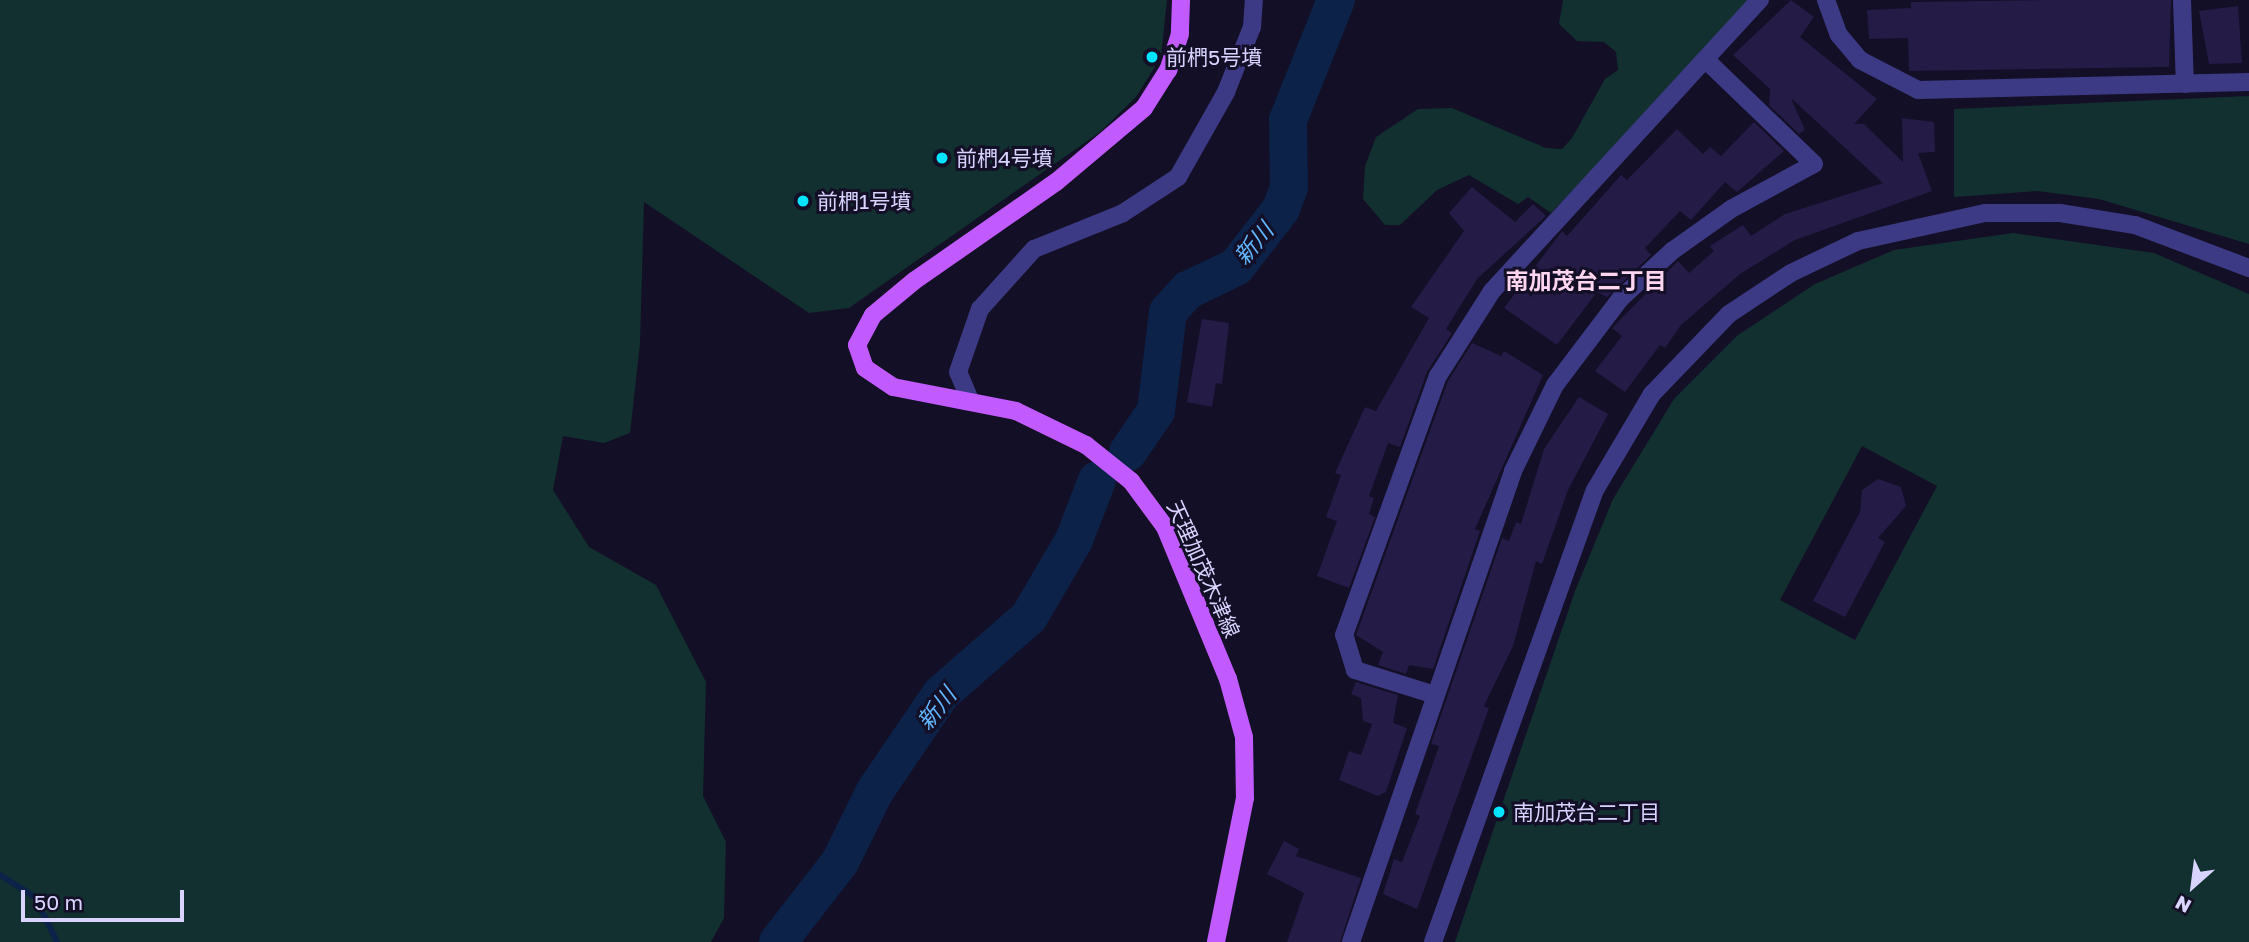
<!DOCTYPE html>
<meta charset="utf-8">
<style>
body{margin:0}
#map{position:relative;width:2249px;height:942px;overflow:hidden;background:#130f26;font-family:"Golos Text","Noto Sans JP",sans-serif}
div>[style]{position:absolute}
.green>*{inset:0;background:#12302f}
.stream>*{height:6px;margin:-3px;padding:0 3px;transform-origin:3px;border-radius:3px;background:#0c2248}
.river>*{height:38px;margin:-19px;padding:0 19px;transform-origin:19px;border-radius:19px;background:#0c2248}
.building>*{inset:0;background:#241b47}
.minor>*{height:18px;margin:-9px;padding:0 9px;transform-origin:9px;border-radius:9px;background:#3d3a85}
.tertiary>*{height:18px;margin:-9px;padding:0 9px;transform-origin:9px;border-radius:9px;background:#3d3a85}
.primary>*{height:18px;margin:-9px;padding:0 9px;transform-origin:9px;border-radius:9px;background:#c25bff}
.dots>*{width:19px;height:19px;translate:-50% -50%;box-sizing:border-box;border:4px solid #130f26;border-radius:50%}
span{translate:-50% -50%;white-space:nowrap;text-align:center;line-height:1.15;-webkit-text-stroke:6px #130f26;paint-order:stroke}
.poi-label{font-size:21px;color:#d9d4ff}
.left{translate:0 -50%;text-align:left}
.street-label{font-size:21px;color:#d9d4ff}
.water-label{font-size:23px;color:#62b6ff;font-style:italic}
.neighbourhood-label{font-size:23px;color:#ffd6f0;font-weight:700}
.north{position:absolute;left:2158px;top:851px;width:70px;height:70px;-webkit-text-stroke:5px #130f26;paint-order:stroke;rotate:208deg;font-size:19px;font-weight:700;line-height:28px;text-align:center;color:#d9d4ff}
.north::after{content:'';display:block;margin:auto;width:24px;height:32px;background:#d9d4ff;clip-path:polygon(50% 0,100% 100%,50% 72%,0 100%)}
.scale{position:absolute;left:21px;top:890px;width:163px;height:32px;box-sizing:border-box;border:4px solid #d9d4ff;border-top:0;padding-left:9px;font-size:21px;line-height:24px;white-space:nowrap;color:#d9d4ff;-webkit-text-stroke:5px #130f26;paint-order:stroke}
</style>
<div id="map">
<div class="green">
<i style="clip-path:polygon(0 0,1167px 0,1161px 57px,1136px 97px,1100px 132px,849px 308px,809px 313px,644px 202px,640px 344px,630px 433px,604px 443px,563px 436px,553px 490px,589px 547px,656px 585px,706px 682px,703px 796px,726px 842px,724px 918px,711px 942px,0 942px)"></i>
<i style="clip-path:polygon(1563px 0,1753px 0,1551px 213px,1528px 197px,1518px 204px,1469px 175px,1437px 190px,1400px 225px,1385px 225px,1363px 199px,1365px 166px,1376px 137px,1418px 109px,1452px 108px,1546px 148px,1562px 149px,1572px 138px,1605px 79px,1618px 70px,1616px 52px,1604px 42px,1577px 41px,1559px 24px)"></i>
<i style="clip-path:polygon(2249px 96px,2249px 244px,2099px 199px,2038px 191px,1954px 197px,1954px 109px)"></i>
<i style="clip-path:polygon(evenodd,2013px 233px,2154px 253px,2249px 294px,2249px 942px,1455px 942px,1575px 591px,1613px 499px,1674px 399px,1738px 335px,1815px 284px,1894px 250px,2013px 233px,1862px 446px,1937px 486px,1855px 640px,1780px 600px,1862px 446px)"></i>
</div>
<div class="stream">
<i style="left:0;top:875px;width:41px;rotate:32.2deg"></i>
<i style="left:35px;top:897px;width:50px;rotate:63.9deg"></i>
</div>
<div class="river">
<i style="left:1128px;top:452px;width:50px;rotate:-55.7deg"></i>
<i style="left:1156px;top:411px;width:100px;rotate:-83.1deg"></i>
<i style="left:1168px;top:312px;width:30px;rotate:-48deg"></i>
<i style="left:1188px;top:290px;width:53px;rotate:-25.6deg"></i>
<i style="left:1236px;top:267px;width:73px;rotate:-52.2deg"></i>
<i style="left:1281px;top:209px;width:23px;rotate:-70deg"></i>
<i style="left:1289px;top:187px;width:67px;rotate:-90.9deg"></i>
<i style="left:1288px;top:120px;width:129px;rotate:-68.2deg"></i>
<i style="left:778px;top:942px;width:101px;rotate:-52.2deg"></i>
<i style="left:840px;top:862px;width:79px;rotate:-63.8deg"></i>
<i style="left:875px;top:791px;width:117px;rotate:-55.8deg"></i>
<i style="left:941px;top:694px;width:117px;rotate:-41.2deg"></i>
<i style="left:1029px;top:617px;width:89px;rotate:-59.7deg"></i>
<i style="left:1074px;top:540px;width:64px;rotate:-69deg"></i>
</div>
<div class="building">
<i style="clip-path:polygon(1791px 0,1814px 17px,1800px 37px,1877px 99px,1854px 124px,1864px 124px,1903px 162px,1902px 118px,1934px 122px,1935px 152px,1918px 153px,1932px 191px,1795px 240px,1740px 274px,1681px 325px,1665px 348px,1660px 345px,1625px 392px,1595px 371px,1622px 336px,1612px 328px,1678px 261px,1689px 273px,1714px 251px,1710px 246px,1743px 225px,1751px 236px,1785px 214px,1883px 183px,1791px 98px,1805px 130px,1799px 134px,1769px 105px,1770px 89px,1733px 55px)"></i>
<i style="clip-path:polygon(2048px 0,2171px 0,2169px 67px,1909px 71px,1908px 38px,1869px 39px,1867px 10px,1911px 8px,1911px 2px)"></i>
<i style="clip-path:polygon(2238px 6px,2242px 63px,2209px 64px,2199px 11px)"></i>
<i style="clip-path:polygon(1754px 122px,1784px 151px,1737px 192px,1725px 182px,1691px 220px,1680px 211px,1645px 248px,1651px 255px,1607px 297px,1597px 292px,1557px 345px,1504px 308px,1562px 231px,1567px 236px,1621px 175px,1627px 180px,1677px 129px,1703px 154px,1710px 147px,1721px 156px)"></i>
<i style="clip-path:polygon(1472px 187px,1515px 222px,1533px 204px,1546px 216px,1477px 279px,1446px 329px,1452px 333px,1427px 372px,1400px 447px,1388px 443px,1369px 496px,1374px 498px,1369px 514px,1375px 517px,1349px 588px,1317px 576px,1337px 521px,1326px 517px,1341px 475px,1335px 473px,1365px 407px,1376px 411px,1429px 318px,1411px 307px,1464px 231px,1449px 213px)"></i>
<i style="clip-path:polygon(1202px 319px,1229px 323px,1222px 384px,1216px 383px,1212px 407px,1187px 402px)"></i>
<i style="clip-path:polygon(1472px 343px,1501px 356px,1504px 351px,1543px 375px,1475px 529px,1480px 531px,1433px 669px,1409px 665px,1406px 674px,1378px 665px,1383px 652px,1356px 635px,1448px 381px)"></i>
<i style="clip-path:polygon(1579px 397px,1608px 414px,1568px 490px,1542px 564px,1536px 561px,1513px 646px,1484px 706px,1489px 708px,1417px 909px,1383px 894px,1394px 859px,1402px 862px,1420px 816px,1415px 814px,1439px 746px,1431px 744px,1502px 538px,1509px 541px,1516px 522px,1521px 524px,1544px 449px)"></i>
<i style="clip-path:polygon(1878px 479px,1901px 487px,1906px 506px,1878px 538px,1885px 542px,1845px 617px,1813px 601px,1860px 512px,1862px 490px)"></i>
<i style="clip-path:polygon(1356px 682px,1398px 695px,1393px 723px,1407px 728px,1386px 792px,1378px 796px,1339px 780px,1349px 751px,1361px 755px,1372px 724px,1363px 721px,1361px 698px,1351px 694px)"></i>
<i style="clip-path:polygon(1284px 841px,1299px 849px,1296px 856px,1361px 878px,1340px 942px,1287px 942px,1304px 893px,1267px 874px)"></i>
</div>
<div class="minor">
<i style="left:1826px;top:0;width:37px;rotate:70deg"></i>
<i style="left:1839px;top:35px;width:33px;rotate:50deg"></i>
<i style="left:1860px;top:60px;width:65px;rotate:27.3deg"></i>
<i style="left:1918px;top:90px;width:331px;rotate:-1.4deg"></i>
<i style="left:2182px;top:0;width:84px;rotate:88deg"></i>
<i style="left:970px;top:400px;width:30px;rotate:-113deg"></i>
<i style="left:958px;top:372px;width:67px;rotate:-70.8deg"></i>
<i style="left:980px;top:309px;width:81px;rotate:-48deg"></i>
<i style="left:1034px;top:249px;width:96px;rotate:-22deg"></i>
<i style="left:1123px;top:213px;width:66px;rotate:-33.2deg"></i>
<i style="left:1178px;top:177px;width:98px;rotate:-60.5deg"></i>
<i style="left:1226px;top:92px;width:70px;rotate:-68.2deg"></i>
<i style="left:1252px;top:27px;width:27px;rotate:-86deg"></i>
<i style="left:1435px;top:695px;width:84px;rotate:-162.6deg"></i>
<i style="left:1355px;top:670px;width:37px;rotate:-107deg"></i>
<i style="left:1344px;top:635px;width:276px;rotate:-70.1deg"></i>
<i style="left:1438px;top:376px;width:101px;rotate:-57.6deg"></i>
<i style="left:1492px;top:291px;width:396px;rotate:-47.4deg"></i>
<i style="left:1351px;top:942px;width:498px;rotate:-71deg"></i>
<i style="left:1513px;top:471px;width:96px;rotate:-64deg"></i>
<i style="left:1555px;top:385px;width:108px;rotate:-52.9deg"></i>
<i style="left:1620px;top:299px;width:71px;rotate:-42.7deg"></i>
<i style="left:1672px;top:251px;width:72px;rotate:-35.4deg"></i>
<i style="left:1731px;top:209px;width:94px;rotate:-28.5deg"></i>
<i style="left:1814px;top:164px;width:151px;rotate:-136.1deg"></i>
</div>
<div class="tertiary">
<i style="left:1433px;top:942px;width:480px;rotate:-70.3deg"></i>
<i style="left:1595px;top:490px;width:112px;rotate:-59.3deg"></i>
<i style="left:1652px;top:394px;width:111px;rotate:-46.1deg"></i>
<i style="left:1729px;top:314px;width:74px;rotate:-33.5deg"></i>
<i style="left:1791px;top:273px;width:74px;rotate:-25.5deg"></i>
<i style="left:1858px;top:241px;width:130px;rotate:-12.4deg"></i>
<i style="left:1985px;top:213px;width:75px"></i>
<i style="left:2060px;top:213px;width:76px;rotate:9.1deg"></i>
<i style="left:2135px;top:225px;width:122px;rotate:20.7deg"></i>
</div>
<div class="primary">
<i style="left:1181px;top:0;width:34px;rotate:92deg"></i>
<i style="left:1180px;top:34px;width:38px;rotate:108deg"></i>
<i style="left:1168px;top:70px;width:45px;rotate:122.3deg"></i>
<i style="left:1144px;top:108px;width:115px;rotate:139.9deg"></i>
<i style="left:1056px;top:182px;width:173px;rotate:145.1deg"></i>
<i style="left:914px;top:281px;width:53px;rotate:140.3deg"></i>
<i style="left:873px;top:315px;width:34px;rotate:118deg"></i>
<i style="left:857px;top:345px;width:24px;rotate:71deg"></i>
<i style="left:865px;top:368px;width:34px;rotate:34deg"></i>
<i style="left:893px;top:387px;width:125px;rotate:11deg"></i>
<i style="left:1016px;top:411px;width:78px;rotate:25.9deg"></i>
<i style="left:1086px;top:445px;width:58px;rotate:38.7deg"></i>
<i style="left:1131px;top:481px;width:57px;rotate:53.5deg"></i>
<i style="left:1165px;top:527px;width:165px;rotate:67.5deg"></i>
<i style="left:1228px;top:679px;width:60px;rotate:74.6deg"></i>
<i style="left:1244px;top:737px;width:61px;rotate:89.1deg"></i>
<i style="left:1245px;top:798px;width:147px;rotate:101.4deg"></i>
</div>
<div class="dots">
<i style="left:1152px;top:57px;background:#00e5ff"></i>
<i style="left:942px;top:158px;background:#00e5ff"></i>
<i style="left:803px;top:201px;background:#00e5ff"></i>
<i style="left:1499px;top:812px;background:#00e5ff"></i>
</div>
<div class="poi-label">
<span class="left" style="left:1166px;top:57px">前椚5号墳</span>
<span class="left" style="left:956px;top:158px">前椚4号墳</span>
<span class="left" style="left:817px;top:201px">前椚1号墳</span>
<span class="left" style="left:1513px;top:812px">南加茂台二丁目</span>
</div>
<div class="street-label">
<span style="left:1204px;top:569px;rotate:66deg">天理加茂木津線</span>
</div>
<div class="water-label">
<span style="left:1253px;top:243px;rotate:-50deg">新川</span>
<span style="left:936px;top:708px;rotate:-51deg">新川</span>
</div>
<div class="neighbourhood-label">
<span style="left:1586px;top:280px">南加茂台二丁目</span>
</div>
<div class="north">N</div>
<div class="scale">50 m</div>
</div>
